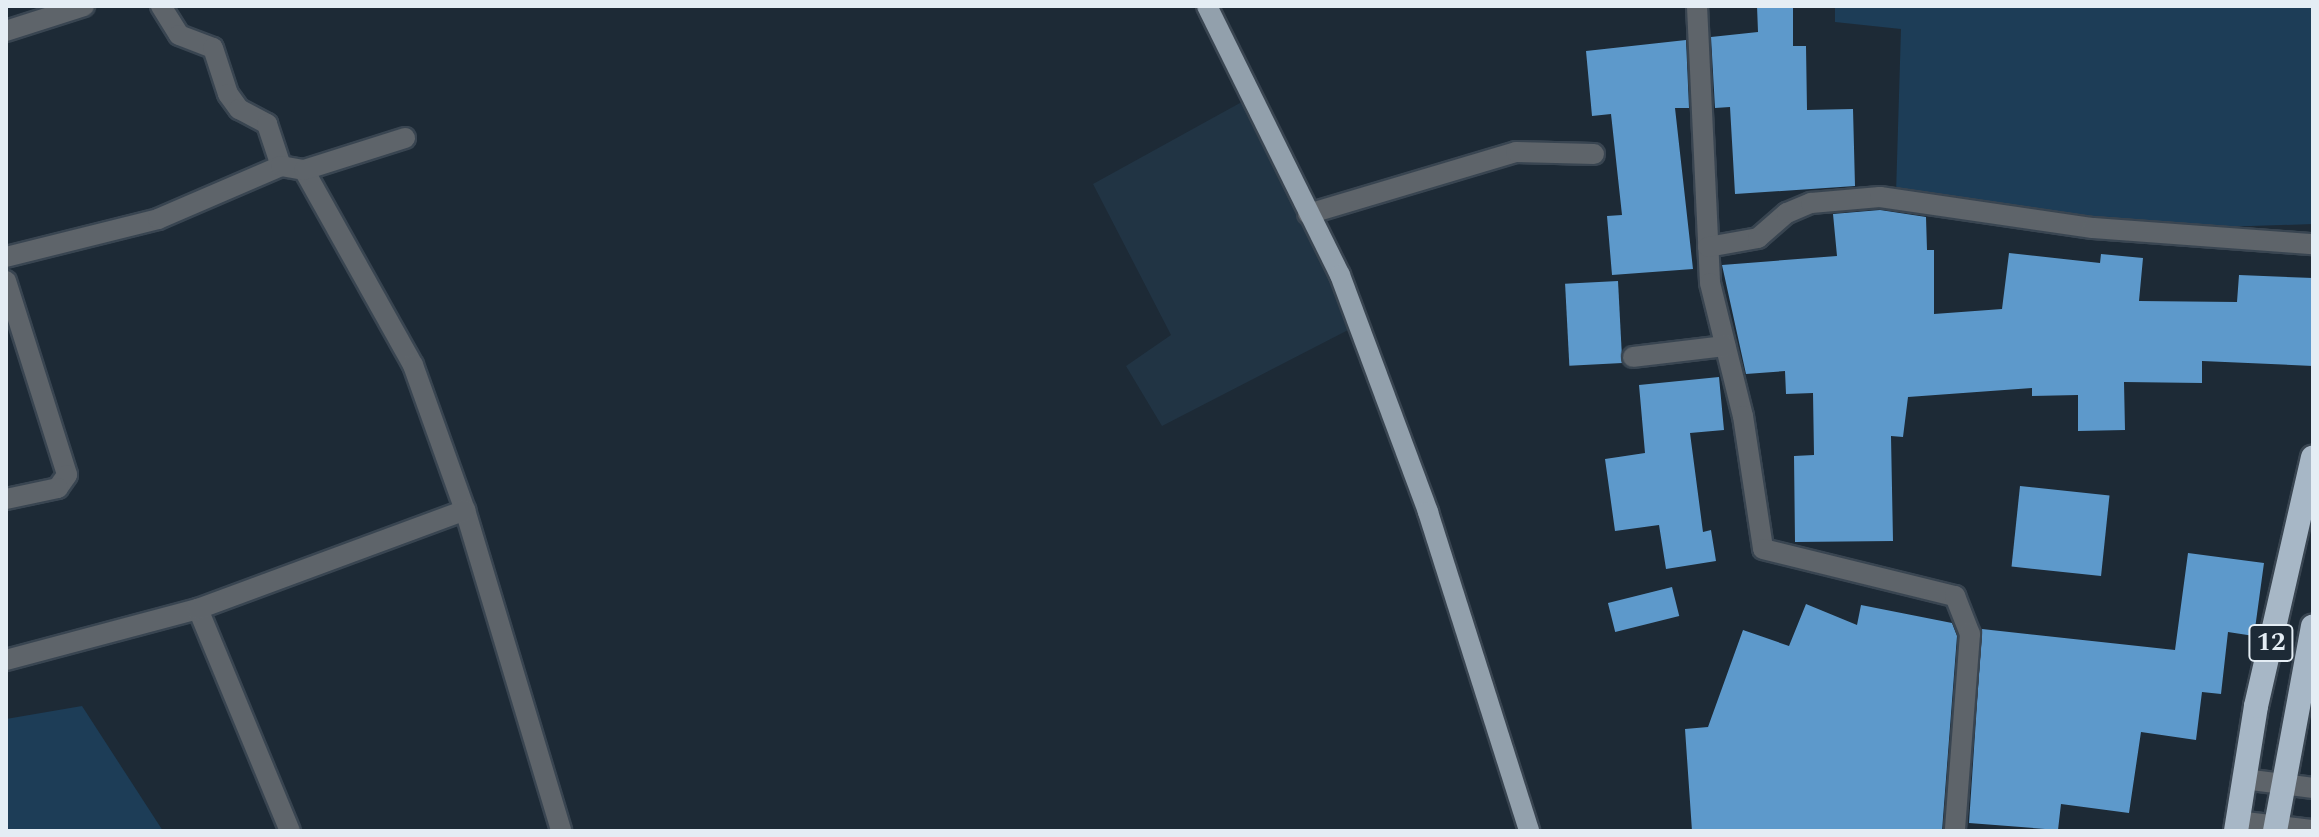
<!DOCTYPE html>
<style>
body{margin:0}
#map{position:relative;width:2319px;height:837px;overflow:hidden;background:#1d2a36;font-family:Spectral,serif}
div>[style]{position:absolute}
.built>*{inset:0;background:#213444}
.green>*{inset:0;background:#1d3d57}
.building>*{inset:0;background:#5d99cb;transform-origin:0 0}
.roads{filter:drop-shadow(2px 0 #394551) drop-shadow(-2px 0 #394551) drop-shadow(0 2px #394551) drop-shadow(0 -2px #394551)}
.lane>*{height:20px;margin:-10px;padding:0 10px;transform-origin:10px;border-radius:10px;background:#5e646a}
.street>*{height:20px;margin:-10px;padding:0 10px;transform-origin:10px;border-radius:10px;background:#5e646a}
.primary>*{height:20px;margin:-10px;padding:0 10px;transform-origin:10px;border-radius:10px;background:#92a0ac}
.highway>*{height:24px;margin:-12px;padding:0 12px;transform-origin:12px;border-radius:12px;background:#a7b7c6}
span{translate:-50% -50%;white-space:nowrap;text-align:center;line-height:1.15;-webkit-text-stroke:8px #1d2a36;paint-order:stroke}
.shield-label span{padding:2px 6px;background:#1d2a36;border:2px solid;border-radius:6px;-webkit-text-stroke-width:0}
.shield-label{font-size:26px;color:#e4edf4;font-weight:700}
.frame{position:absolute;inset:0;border:8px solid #e4edf4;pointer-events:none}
</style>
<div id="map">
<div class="built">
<i style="clip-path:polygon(1249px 98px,1352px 328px,1162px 426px,1126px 366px,1171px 335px,1093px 184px)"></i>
</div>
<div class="green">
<i style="clip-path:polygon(1835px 6px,2313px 6px,2313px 224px,2191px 228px,1896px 194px,1901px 29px,1835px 22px)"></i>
<i style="clip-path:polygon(82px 706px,163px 831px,6px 831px,6px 719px)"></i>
</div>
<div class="building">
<i style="clip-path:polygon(1757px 6px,1793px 6px,1793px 46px,1806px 46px,1807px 110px,1853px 109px,1855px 186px,1735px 194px,1730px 107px,1715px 108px,1711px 37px,1758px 32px)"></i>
<i style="clip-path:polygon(1686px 40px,1689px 108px,1675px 108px,1693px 269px,1612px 275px,1607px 216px,1622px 215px,1611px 114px,1592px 116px,1586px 51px)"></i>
<i style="clip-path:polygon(1880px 210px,1926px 217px,1927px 250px,1934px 250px,1934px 314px,2002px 309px,2009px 253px,2100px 263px,2101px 254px,2143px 258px,2139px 301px,2237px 302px,2239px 275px,2313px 278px,2313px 366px,2202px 361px,2202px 383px,2124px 382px,2125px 430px,2078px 431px,2078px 395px,2032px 396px,2032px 388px,1908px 397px,1903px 437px,1891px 436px,1893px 541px,1795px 542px,1794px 456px,1814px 455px,1813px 393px,1786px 394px,1785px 371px,1746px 374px,1722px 265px,1837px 256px,1833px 214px)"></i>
<i style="left:1618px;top:281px;width:82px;height:53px;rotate:87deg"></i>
<i style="clip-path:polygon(1719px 377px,1724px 430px,1690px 433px,1703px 532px,1711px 530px,1716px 561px,1666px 569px,1659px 525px,1615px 531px,1605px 459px,1645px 453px,1639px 385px)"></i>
<i style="left:2020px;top:486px;width:90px;height:81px;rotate:6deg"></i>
<i style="clip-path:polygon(2188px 553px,2264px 563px,2254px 636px,2228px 632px,2221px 694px,2202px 692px,2196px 740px,2141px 732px,2129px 813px,2061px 804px,2058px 830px,1969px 823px,1982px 629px,2175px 650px)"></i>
<i style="left:1672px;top:587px;width:30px;height:66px;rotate:76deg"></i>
<i style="clip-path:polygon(1806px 604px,1857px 625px,1861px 605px,1952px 623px,1957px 636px,1942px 831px,1692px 831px,1685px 729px,1708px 727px,1743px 630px,1789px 646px)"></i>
</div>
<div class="roads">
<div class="lane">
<i style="left:2237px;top:821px;width:77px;rotate:6.8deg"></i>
</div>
<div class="street">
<i style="left:161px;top:6px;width:34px;rotate:58deg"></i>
<i style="left:179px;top:35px;width:36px;rotate:21deg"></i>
<i style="left:213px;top:48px;width:48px;rotate:71.9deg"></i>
<i style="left:228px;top:94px;width:19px;rotate:54deg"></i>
<i style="left:239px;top:109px;width:32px;rotate:28deg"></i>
<i style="left:267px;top:124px;width:44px;rotate:71.6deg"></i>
<i style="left:1697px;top:6px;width:277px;rotate:87.3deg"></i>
<i style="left:1710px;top:283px;width:137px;rotate:76.1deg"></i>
<i style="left:1743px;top:416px;width:134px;rotate:81.4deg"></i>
<i style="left:1763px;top:549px;width:198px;rotate:13.8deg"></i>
<i style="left:1955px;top:596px;width:41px;rotate:68.5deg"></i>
<i style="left:1970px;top:634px;width:198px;rotate:94.4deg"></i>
<i style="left:6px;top:31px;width:82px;rotate:-17.8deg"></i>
<i style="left:304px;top:170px;width:223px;rotate:60.8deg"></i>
<i style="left:413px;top:365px;width:154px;rotate:70.3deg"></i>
<i style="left:465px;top:510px;width:335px;rotate:73.3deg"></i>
<i style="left:1308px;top:214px;width:217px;rotate:-16.6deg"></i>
<i style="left:1516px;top:152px;width:78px;rotate:1.5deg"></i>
<i style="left:1708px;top:247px;width:51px;rotate:-10.2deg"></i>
<i style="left:1758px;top:238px;width:38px;rotate:-41deg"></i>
<i style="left:1787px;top:213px;width:26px;rotate:-23deg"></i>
<i style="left:1811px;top:203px;width:69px;rotate:-5deg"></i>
<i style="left:1880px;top:197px;width:215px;rotate:8.3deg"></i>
<i style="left:2093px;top:228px;width:221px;rotate:4.2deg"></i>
<i style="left:6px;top:257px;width:157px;rotate:-14deg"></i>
<i style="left:158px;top:219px;width:134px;rotate:-23.3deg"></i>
<i style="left:281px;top:166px;width:23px;rotate:10deg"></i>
<i style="left:304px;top:170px;width:106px;rotate:-17.6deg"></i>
<i style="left:6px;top:281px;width:203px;rotate:72.5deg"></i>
<i style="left:67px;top:475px;width:16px;rotate:125deg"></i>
<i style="left:58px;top:488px;width:53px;rotate:168.1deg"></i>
<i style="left:1633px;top:357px;width:93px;rotate:-6.8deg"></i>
<i style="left:198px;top:609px;width:240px;rotate:67.5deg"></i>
<i style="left:6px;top:660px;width:199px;rotate:-14.9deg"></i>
<i style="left:198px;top:609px;width:285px;rotate:-20.3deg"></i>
<i style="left:2244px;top:779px;width:70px;rotate:7.4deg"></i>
</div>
<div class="primary">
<i style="left:1207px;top:6px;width:300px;rotate:63.7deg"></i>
<i style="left:1340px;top:275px;width:253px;rotate:69.6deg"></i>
<i style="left:1428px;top:512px;width:335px;rotate:72.4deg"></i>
</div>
<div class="highway">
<i style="left:2236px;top:831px;width:127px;rotate:-80.9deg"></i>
<i style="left:2256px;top:706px;width:255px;rotate:-77.1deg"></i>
<i style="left:2275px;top:831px;width:208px;rotate:-79.5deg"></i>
</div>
</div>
<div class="shield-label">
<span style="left:2271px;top:643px">12</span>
</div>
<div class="frame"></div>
</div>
